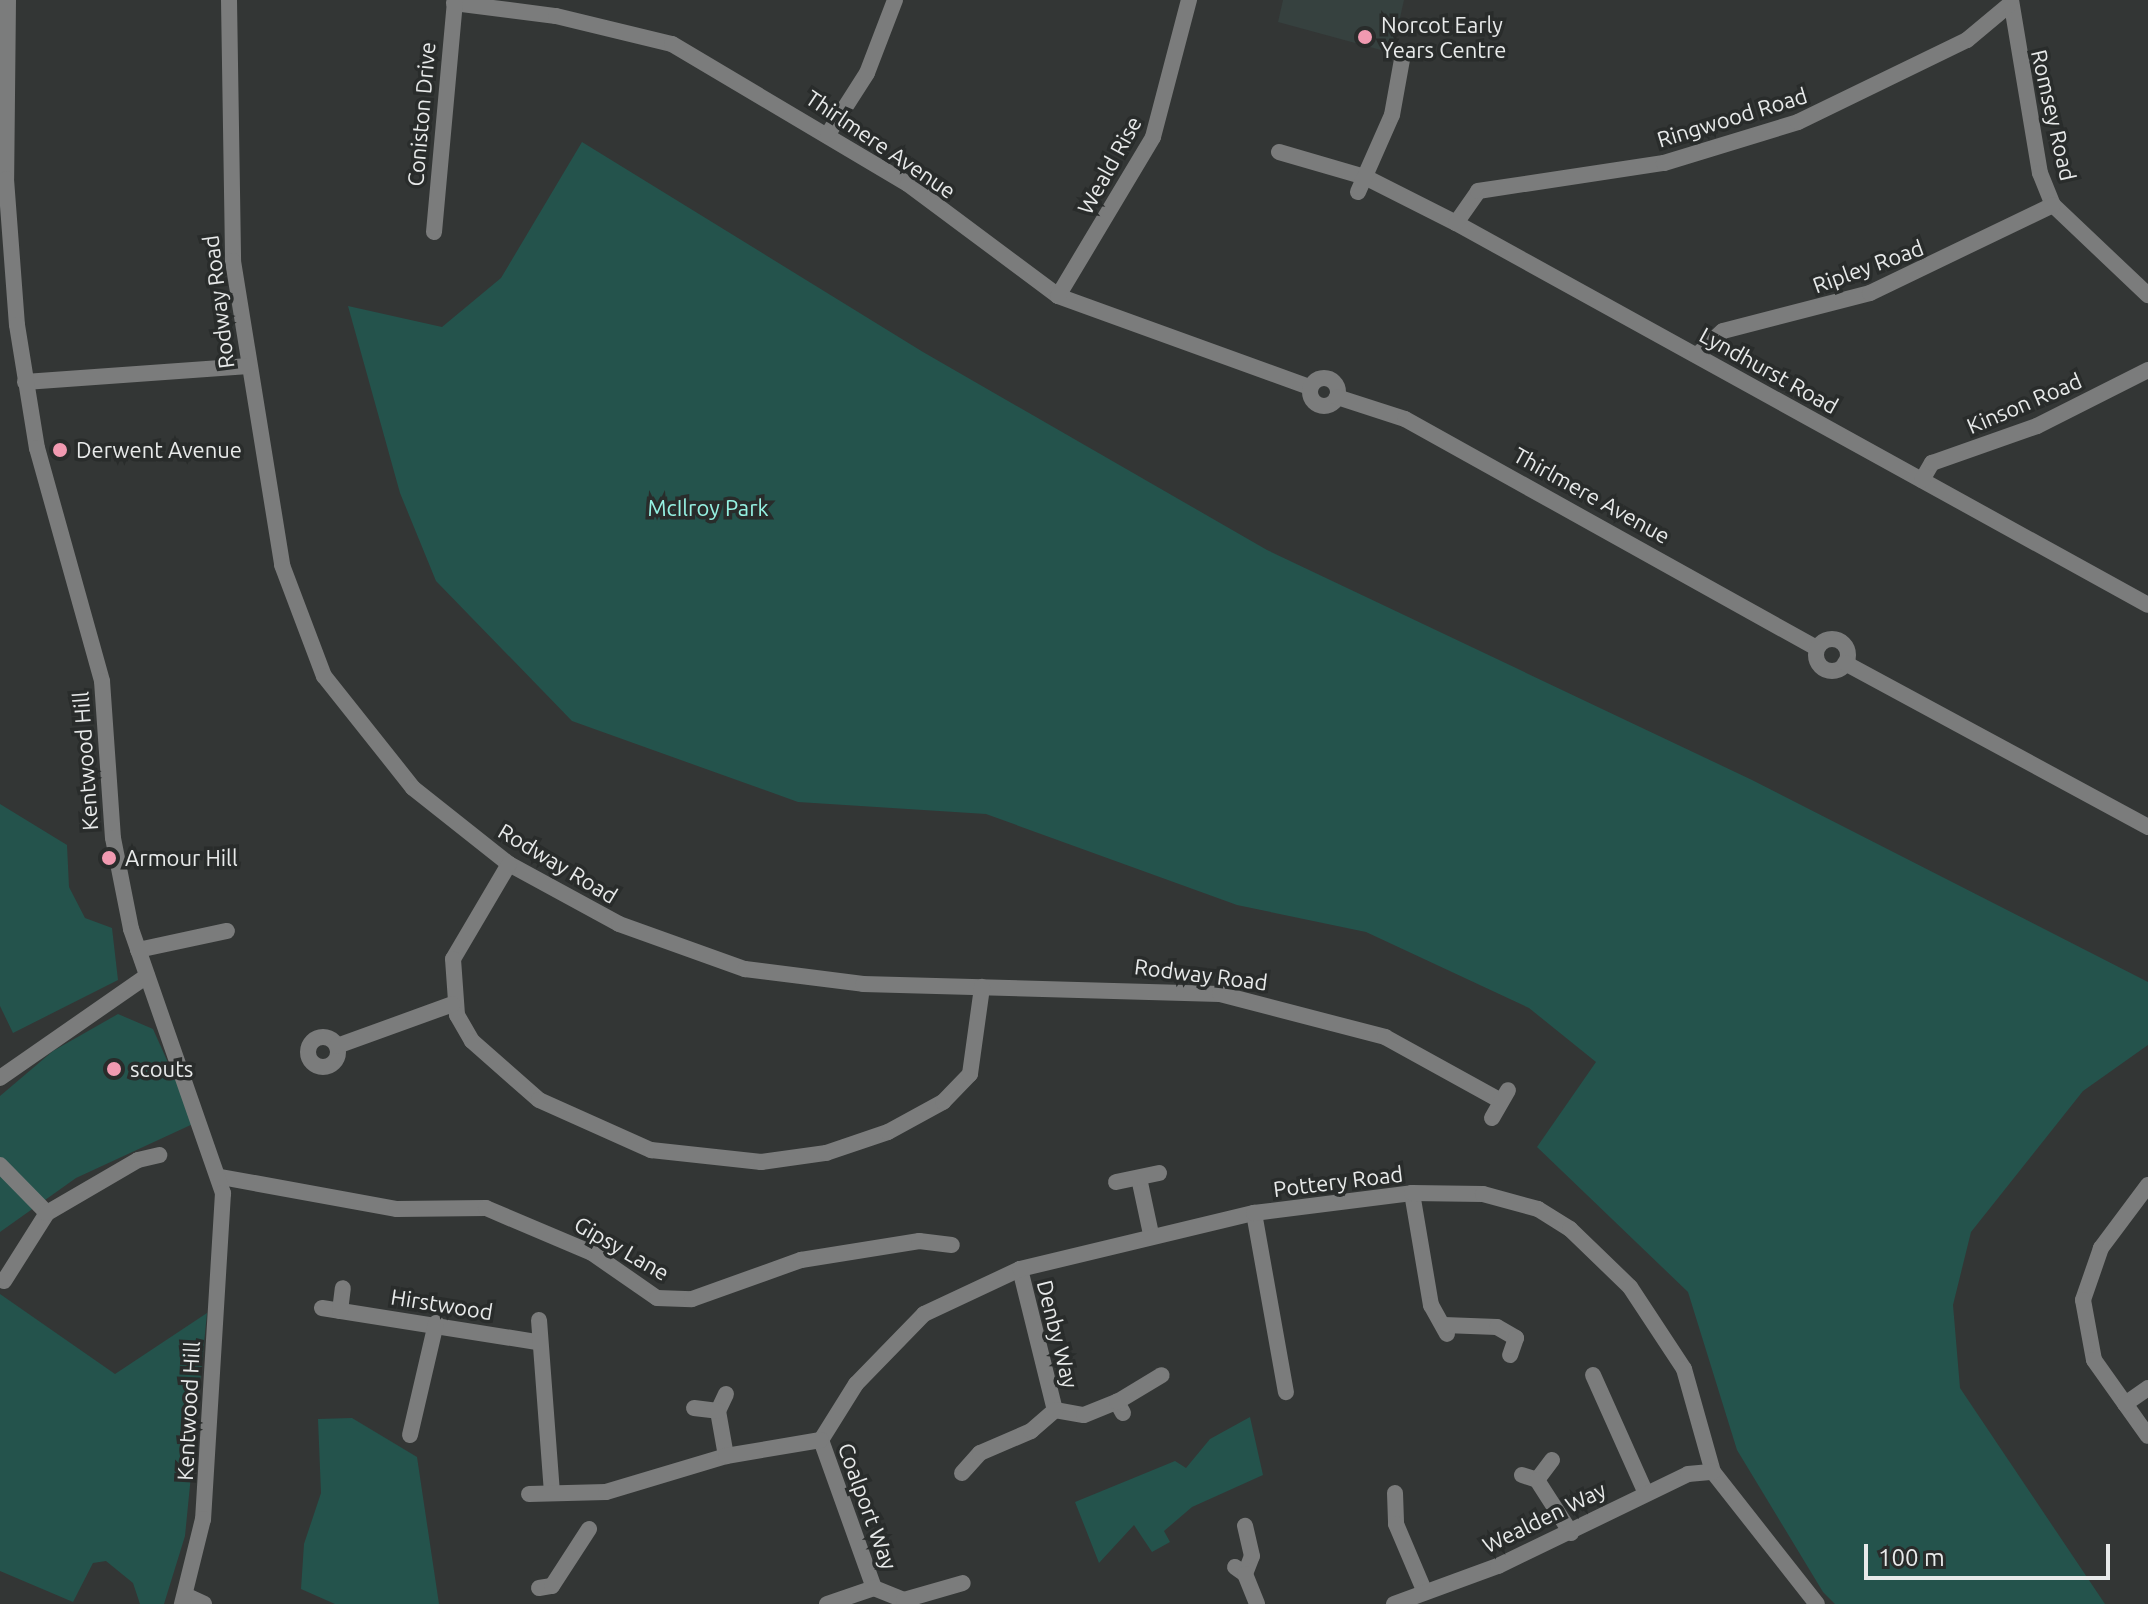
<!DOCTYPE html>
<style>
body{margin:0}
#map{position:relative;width:2148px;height:1604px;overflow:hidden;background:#333635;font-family:Ubuntu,sans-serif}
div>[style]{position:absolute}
.built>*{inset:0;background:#36413f}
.green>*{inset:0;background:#24534c}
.minor>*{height:16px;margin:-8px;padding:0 8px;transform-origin:8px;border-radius:8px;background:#7b7c7c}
.minor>.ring{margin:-8px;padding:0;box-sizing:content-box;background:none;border:16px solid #7b7c7c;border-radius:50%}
.tertiary>*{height:16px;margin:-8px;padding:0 8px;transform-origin:8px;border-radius:8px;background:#7b7c7c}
.dots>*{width:22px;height:22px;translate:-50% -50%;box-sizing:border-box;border:4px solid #292c2b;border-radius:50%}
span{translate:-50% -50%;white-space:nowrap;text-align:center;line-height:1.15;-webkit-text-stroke:7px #292c2b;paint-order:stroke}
.poi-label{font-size:22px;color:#e8eaea}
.left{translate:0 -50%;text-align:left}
.street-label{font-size:22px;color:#e8eaea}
.park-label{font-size:22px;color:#95f2e3}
.scale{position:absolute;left:1864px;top:1544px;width:246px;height:36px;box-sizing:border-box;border:4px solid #e8eaea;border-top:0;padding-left:10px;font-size:24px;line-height:28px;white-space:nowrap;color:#e8eaea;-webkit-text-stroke:6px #292c2b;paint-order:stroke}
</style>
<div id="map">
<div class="built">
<i style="clip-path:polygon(1283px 0,1404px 0,1392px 53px,1278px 22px)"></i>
</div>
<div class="green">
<i style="clip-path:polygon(582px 142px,923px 352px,1267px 550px,1752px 780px,2148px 982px,2148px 1045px,2083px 1091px,1971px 1232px,1953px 1305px,1960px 1388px,2105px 1604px,1835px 1604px,1823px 1592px,1737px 1450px,1688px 1292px,1537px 1147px,1596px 1062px,1529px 1008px,1366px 932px,1237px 905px,986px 814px,798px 802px,572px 721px,436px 581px,400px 493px,348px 306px,442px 327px,501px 278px)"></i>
<i style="clip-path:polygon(0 804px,67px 845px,69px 887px,85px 918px,112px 928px,118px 980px,13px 1033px,0 1006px)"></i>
<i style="clip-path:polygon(118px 1014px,153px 1029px,195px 1123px,76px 1178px,0 1232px,0 1096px,53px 1051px)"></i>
<i style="clip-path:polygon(0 1294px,115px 1374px,207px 1313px,185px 1536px,164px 1604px,140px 1604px,133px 1583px,106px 1561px,93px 1563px,73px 1602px,0 1571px)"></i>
<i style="clip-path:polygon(1250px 1417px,1263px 1475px,1192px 1507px,1164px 1531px,1170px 1542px,1152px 1552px,1134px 1525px,1099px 1563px,1075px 1502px,1175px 1461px,1186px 1468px,1210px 1439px)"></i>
<i style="clip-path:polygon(352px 1418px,417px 1457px,439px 1604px,335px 1604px,301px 1589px,304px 1544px,321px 1493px,318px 1419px)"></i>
</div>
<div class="minor">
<i style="left:229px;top:0;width:261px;rotate:89.1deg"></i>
<i style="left:233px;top:261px;width:308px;rotate:80.8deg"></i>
<i style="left:282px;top:565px;width:119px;rotate:69.3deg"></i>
<i style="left:324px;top:676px;width:143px;rotate:51.5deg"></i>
<i style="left:413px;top:788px;width:122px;rotate:38.4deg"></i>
<i style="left:509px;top:864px;width:125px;rotate:28.6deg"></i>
<i style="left:619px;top:924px;width:134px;rotate:19.7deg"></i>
<i style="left:745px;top:969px;width:119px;rotate:7.2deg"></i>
<i style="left:863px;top:984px;width:357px;rotate:1.6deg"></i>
<i style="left:1220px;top:994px;width:171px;rotate:14.6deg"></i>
<i style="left:1385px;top:1037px;width:132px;rotate:28.9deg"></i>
<i style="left:2011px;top:0;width:175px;rotate:80.5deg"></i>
<i style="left:2040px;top:173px;width:35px;rotate:68deg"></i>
<i style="left:2053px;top:205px;width:131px;rotate:43.5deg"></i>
<i style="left:454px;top:3px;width:103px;rotate:7.3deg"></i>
<i style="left:556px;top:16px;width:119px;rotate:13.6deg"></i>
<i style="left:672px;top:44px;width:274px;rotate:30.7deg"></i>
<i style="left:908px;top:184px;width:187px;rotate:36.7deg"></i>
<i style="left:1058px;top:296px;width:268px;rotate:19.9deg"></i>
<i style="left:828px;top:134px;width:72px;rotate:-57.4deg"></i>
<i style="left:867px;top:73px;width:78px;rotate:-69deg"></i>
<i style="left:1279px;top:152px;width:90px;rotate:16.2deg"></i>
<i style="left:1365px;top:177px;width:102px;rotate:26.8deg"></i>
<i style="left:1456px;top:223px;width:790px;rotate:28.9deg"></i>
<i style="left:1358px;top:192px;width:84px;rotate:-66.2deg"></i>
<i style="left:1392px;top:115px;width:62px;rotate:-79.8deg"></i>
<i style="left:1456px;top:223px;width:39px;rotate:-55deg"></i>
<i style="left:1478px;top:191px;width:188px;rotate:-8.6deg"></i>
<i style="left:1664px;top:163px;width:140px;rotate:-17deg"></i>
<i style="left:1798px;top:122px;width:188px;rotate:-25.9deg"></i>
<i style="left:1967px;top:40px;width:56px;rotate:-39.9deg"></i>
<i style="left:434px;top:232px;width:233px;rotate:-84.8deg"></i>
<i style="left:1058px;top:296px;width:185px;rotate:-59.1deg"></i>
<i style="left:1153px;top:137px;width:142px;rotate:-75.3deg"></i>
<i style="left:1697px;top:355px;width:35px;rotate:-43deg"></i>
<i style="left:1723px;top:331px;width:152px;rotate:-14.5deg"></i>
<i style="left:1870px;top:293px;width:203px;rotate:-25.7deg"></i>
<i class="ring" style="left:1310px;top:378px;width:12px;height:12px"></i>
<i style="left:25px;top:382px;width:224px;rotate:-4.1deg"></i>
<i style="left:1337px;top:397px;width:71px;rotate:17.9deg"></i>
<i style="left:1405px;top:419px;width:471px;rotate:29.1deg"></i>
<i style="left:1922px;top:480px;width:20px;rotate:-60deg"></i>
<i style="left:1932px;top:463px;width:111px;rotate:-19.4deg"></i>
<i style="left:2037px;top:426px;width:124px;rotate:-26.8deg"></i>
<i class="ring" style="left:1816px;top:639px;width:16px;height:16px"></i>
<i style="left:1845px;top:663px;width:345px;rotate:28.4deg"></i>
<i style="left:509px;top:864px;width:110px;rotate:120.5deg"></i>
<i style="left:453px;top:959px;width:56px;rotate:85.9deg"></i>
<i style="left:457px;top:1015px;width:30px;rotate:60deg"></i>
<i style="left:472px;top:1041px;width:89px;rotate:41.4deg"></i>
<i style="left:539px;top:1100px;width:123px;rotate:24.1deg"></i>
<i style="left:651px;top:1150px;width:111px;rotate:6.2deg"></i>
<i style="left:761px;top:1162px;width:66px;rotate:-7.9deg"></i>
<i style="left:826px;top:1153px;width:65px;rotate:-18.7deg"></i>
<i style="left:888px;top:1132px;width:63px;rotate:-28.6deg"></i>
<i style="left:943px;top:1102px;width:39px;rotate:-46deg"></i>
<i style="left:970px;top:1074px;width:88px;rotate:-82.1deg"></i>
<i style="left:138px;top:950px;width:91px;rotate:-12.1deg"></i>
<i class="ring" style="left:308px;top:1037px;width:14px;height:14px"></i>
<i style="left:337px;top:1046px;width:123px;rotate:-19.9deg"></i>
<i style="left:0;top:1078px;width:179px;rotate:-34.8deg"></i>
<i style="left:1492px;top:1118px;width:32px;rotate:-60deg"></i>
<i style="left:0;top:1165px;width:67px;rotate:45.6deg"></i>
<i style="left:221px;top:1177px;width:179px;rotate:10.3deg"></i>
<i style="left:397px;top:1209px;width:89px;rotate:-0.6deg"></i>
<i style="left:486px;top:1208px;width:115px;rotate:23deg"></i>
<i style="left:592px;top:1253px;width:79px;rotate:34.7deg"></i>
<i style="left:657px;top:1298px;width:35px;rotate:2deg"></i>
<i style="left:692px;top:1299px;width:116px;rotate:-19.7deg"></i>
<i style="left:801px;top:1260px;width:120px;rotate:-9.1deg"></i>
<i style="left:919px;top:1241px;width:33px;rotate:7deg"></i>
<i style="left:1139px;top:1178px;width:57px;rotate:77.9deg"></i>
<i style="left:1116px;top:1182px;width:44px;rotate:-11.8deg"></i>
<i style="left:2148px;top:1185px;width:79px;rotate:126.7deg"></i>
<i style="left:2101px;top:1248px;width:55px;rotate:109.1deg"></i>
<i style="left:2083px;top:1300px;width:61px;rotate:79.6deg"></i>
<i style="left:2094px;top:1360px;width:93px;rotate:54.6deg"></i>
<i style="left:1412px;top:1193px;width:114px;rotate:80.4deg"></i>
<i style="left:1431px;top:1305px;width:33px;rotate:61deg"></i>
<i style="left:1254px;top:1213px;width:182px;rotate:79.9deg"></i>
<i style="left:1020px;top:1269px;width:145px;rotate:76.1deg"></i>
<i style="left:1055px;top:1410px;width:29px;rotate:10deg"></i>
<i style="left:1084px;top:1415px;width:35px;rotate:-22deg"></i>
<i style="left:4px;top:1281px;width:80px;rotate:-57.7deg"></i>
<i style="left:47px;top:1213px;width:105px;rotate:-30.2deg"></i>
<i style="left:138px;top:1160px;width:22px;rotate:-13deg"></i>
<i style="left:322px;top:1308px;width:218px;rotate:9deg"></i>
<i style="left:340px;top:1311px;width:23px;rotate:-83deg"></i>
<i style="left:539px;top:1320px;width:171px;rotate:85.7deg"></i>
<i style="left:1444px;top:1325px;width:53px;rotate:2.2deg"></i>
<i style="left:1497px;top:1327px;width:22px;rotate:30deg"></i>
<i style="left:1516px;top:1338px;width:18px;rotate:109deg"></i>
<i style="left:1593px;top:1375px;width:127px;rotate:65.9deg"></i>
<i style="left:726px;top:1394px;width:19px;rotate:115deg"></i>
<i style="left:718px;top:1411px;width:46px;rotate:79.9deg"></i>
<i style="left:2125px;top:1404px;width:28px;rotate:-35deg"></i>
<i style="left:694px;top:1408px;width:24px;rotate:7deg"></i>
<i style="left:1123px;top:1413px;width:13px;rotate:-119deg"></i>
<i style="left:1117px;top:1402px;width:52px;rotate:-31deg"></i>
<i style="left:410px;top:1435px;width:115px;rotate:-76.9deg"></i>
<i style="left:821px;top:1440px;width:66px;rotate:-58deg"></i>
<i style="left:856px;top:1384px;width:98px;rotate:-45.8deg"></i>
<i style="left:924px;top:1314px;width:106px;rotate:-25.1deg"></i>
<i style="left:1020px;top:1269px;width:241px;rotate:-13.5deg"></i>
<i style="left:1254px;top:1213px;width:159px;rotate:-7.2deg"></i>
<i style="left:1412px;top:1193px;width:71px;rotate:0.8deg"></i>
<i style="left:1483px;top:1194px;width:57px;rotate:15.3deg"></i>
<i style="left:1538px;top:1209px;width:38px;rotate:32deg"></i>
<i style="left:1570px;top:1229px;width:83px;rotate:44deg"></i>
<i style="left:1630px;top:1287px;width:98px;rotate:56.6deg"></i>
<i style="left:1684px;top:1369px;width:107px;rotate:74.3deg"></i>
<i style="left:1713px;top:1472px;width:168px;rotate:51.8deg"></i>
<i style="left:821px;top:1440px;width:157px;rotate:70.3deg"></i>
<i style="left:874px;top:1588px;width:32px;rotate:22deg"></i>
<i style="left:904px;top:1600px;width:61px;rotate:-16.1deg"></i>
<i style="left:962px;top:1473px;width:27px;rotate:-48deg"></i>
<i style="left:980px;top:1453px;width:56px;rotate:-23.3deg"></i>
<i style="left:1031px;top:1431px;width:32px;rotate:-41deg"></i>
<i style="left:1522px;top:1475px;width:16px;rotate:18deg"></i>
<i style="left:1537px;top:1480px;width:25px;rotate:-53deg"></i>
<i style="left:1537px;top:1480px;width:63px;rotate:57.3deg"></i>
<i style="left:1395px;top:1493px;width:31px;rotate:88deg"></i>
<i style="left:1396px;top:1524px;width:72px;rotate:67deg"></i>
<i style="left:529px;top:1494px;width:77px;rotate:-1.5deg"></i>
<i style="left:606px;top:1492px;width:125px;rotate:-16.7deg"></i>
<i style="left:726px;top:1456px;width:96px;rotate:-9.6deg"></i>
<i style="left:1235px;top:1567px;width:12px;rotate:35deg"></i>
<i style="left:1245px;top:1574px;width:19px;rotate:-69deg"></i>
<i style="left:1252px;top:1556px;width:31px;rotate:-103deg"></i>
<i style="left:1245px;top:1574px;width:32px;rotate:68deg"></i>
<i style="left:539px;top:1588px;width:13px;rotate:-9deg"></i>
<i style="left:552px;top:1586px;width:68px;rotate:-57deg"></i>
<i style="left:185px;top:1595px;width:21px;rotate:25deg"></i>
<i style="left:827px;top:1604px;width:50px;rotate:-18.8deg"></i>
<i style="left:1394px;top:1604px;width:111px;rotate:-20.1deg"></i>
<i style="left:1498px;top:1566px;width:211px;rotate:-25.8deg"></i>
<i style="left:1688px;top:1474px;width:25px;rotate:-5deg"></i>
</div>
<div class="tertiary">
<i style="left:8px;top:0;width:179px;rotate:90.6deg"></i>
<i style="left:6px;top:179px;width:146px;rotate:85.7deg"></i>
<i style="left:17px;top:325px;width:125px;rotate:80.8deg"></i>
<i style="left:37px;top:448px;width:242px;rotate:74.4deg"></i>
<i style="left:102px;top:681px;width:157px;rotate:86deg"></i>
<i style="left:113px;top:838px;width:93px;rotate:78.8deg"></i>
<i style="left:131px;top:929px;width:280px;rotate:70.8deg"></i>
<i style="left:223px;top:1193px;width:327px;rotate:93.5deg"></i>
<i style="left:203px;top:1519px;width:88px;rotate:103.9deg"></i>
</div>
<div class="dots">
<i style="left:1365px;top:37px;background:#f19ab1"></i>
<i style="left:60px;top:450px;background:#f19ab1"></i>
<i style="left:109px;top:858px;background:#f19ab1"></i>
<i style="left:114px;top:1069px;background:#f19ab1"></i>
</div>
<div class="poi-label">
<span class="left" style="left:1381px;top:37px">Norcot Early<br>Years Centre</span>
<span class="left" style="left:76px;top:450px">Derwent Avenue</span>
<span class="left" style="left:125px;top:858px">Armour Hill</span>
<span class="left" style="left:130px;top:1069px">scouts</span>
</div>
<div class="street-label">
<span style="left:421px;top:114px;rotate:-85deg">Coniston Drive</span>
<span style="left:2054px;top:115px;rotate:77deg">Romsey Road</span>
<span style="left:1732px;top:117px;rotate:-17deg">Ringwood Road</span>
<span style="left:881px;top:144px;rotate:34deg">Thirlmere Avenue</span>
<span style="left:1109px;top:165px;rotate:-61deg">Weald Rise</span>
<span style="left:1868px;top:266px;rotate:-20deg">Ripley Road</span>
<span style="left:218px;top:302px;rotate:-97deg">Rodway Road</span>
<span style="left:1769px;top:370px;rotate:29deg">Lyndhurst Road</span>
<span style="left:2024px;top:403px;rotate:-23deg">Kinson Road</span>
<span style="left:1592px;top:495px;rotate:29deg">Thirlmere Avenue</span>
<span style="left:85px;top:761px;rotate:-94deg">Kentwood Hill</span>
<span style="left:558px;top:863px;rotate:31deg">Rodway Road</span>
<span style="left:1201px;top:974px;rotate:7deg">Rodway Road</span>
<span style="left:1338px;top:1181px;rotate:-7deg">Pottery Road</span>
<span style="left:622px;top:1248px;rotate:30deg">Gipsy Lane</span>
<span style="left:442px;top:1304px;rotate:9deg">Hirstwood</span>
<span style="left:1058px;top:1334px;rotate:76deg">Denby Way</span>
<span style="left:188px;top:1411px;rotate:-87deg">Kentwood Hill</span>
<span style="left:868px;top:1506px;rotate:70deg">Coalport Way</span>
<span style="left:1544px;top:1517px;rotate:-26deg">Wealden Way</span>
</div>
<div class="park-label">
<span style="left:708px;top:508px">McIlroy Park</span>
</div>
<div class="scale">100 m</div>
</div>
